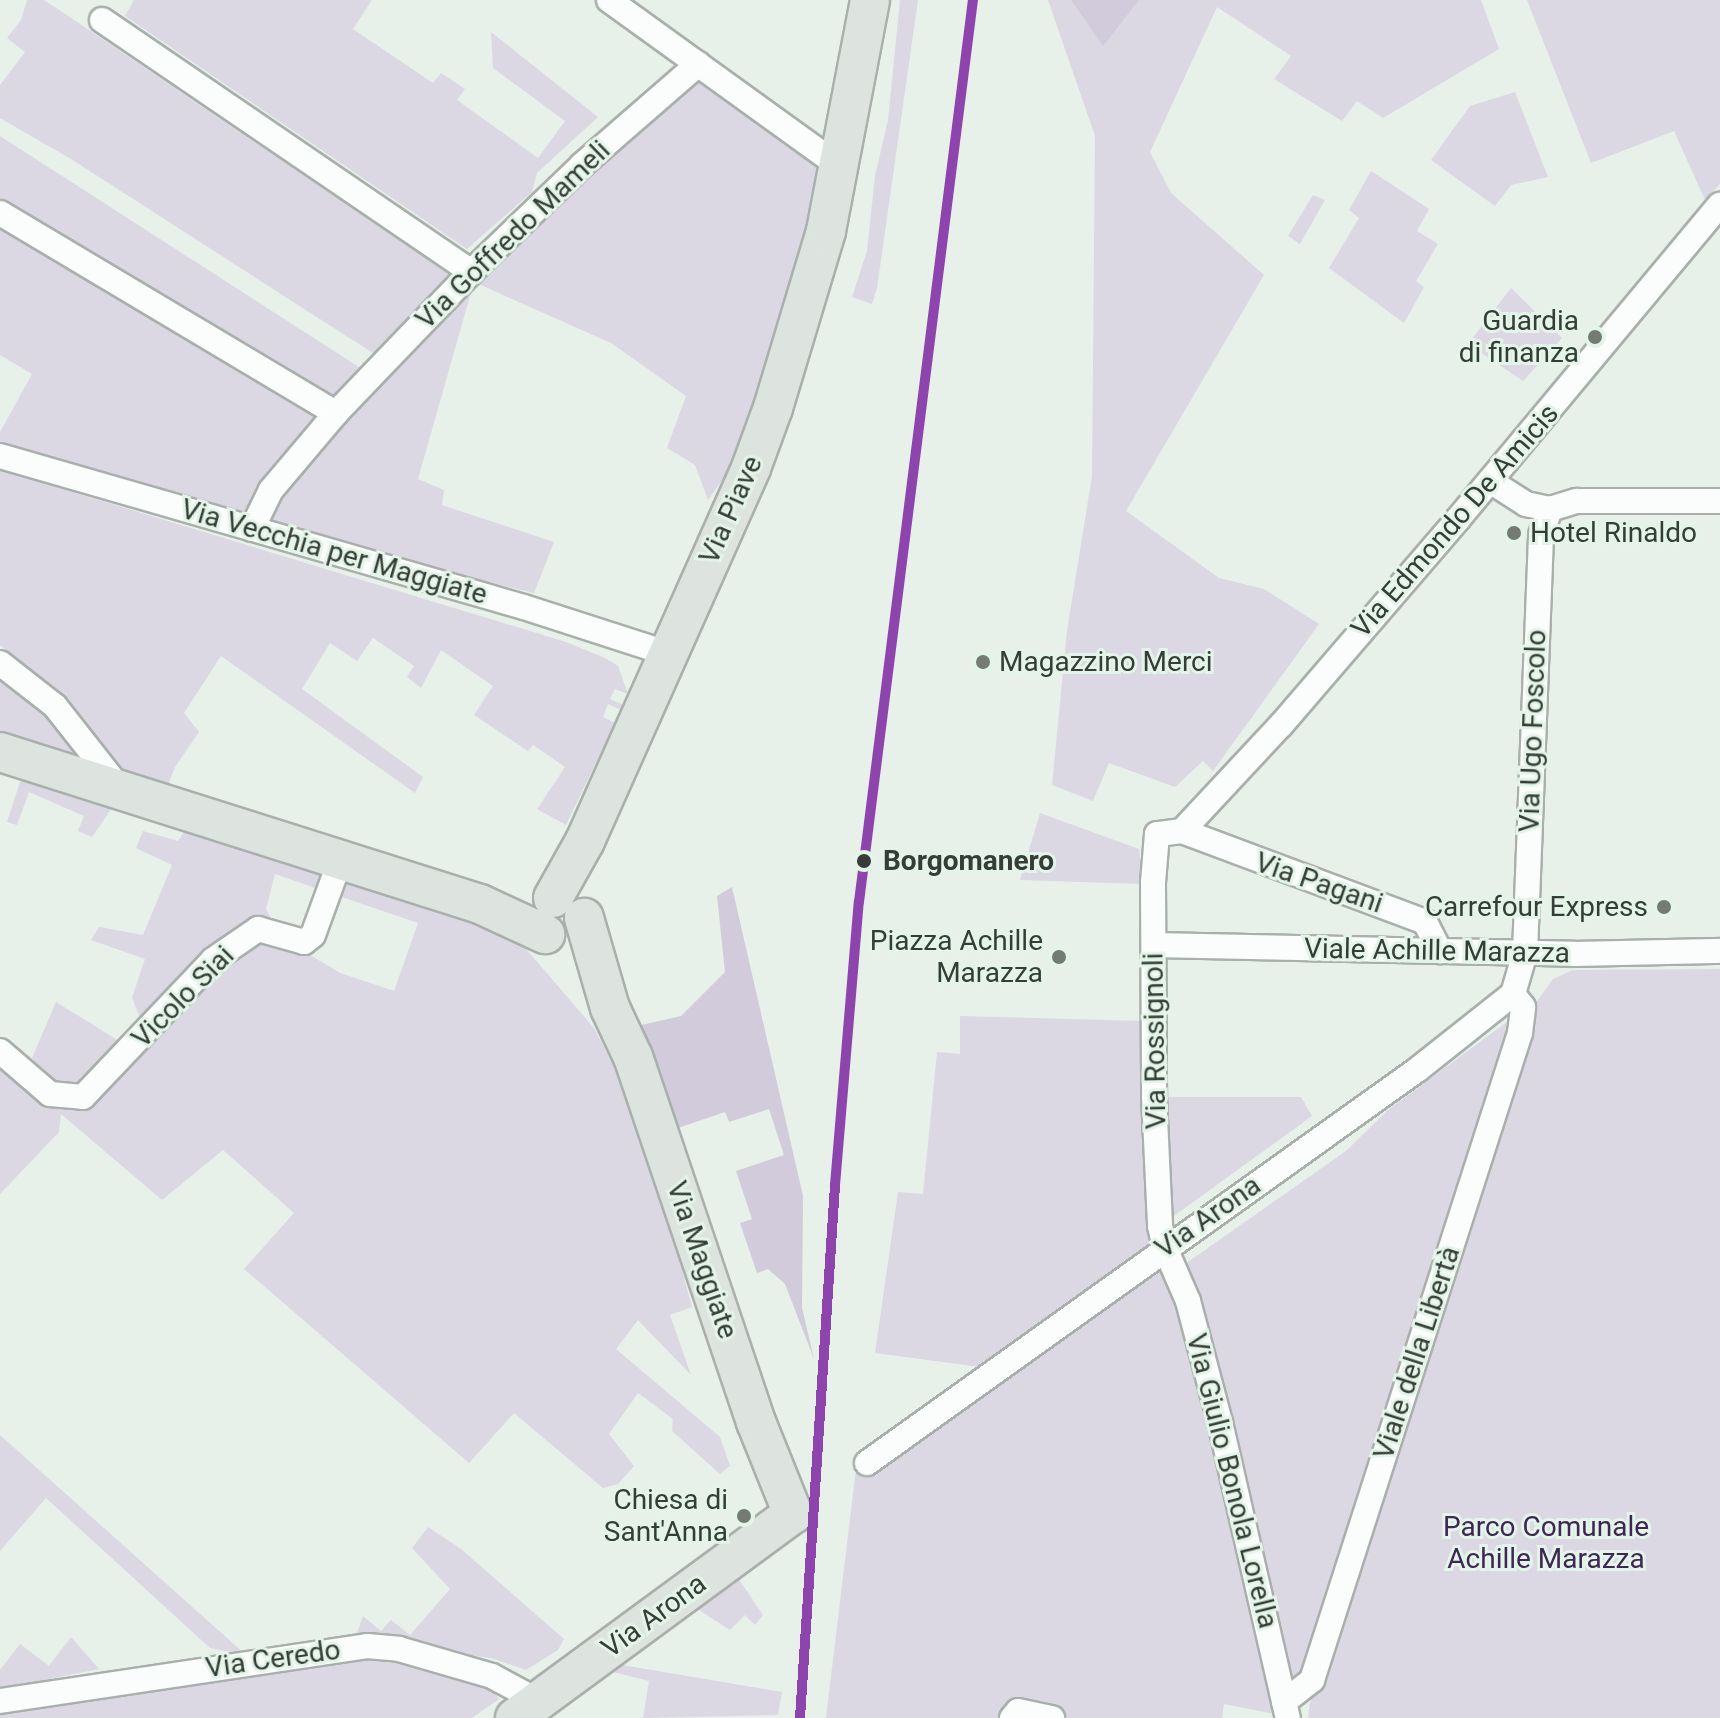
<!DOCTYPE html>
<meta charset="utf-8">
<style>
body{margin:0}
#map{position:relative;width:1720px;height:1718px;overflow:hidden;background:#e7f0e9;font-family:Roboto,sans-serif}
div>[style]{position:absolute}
.green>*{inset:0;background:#dbd8e4}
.forest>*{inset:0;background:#d1cbdb}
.roads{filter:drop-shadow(2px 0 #a9b0ab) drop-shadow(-2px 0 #a9b0ab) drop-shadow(0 2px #a9b0ab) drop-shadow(0 -2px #a9b0ab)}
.street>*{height:24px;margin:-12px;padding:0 12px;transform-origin:12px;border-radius:12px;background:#fbfdfc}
.primary>*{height:38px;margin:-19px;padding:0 19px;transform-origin:19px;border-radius:19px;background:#dde4df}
.rail-1>*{height:10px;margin:-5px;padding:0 5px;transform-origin:5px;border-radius:5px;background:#8e44ad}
.dots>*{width:22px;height:22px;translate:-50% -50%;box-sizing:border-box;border:4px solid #e3f4e8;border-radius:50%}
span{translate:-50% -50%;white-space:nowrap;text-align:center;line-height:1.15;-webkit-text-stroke:6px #e3f4e8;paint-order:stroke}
.street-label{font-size:28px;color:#363c37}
.poi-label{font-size:28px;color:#363c37}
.right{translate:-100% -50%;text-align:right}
.left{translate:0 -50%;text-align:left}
.stop-label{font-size:28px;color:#363c37;font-weight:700}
.park-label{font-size:28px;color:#402654}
</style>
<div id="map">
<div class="green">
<i style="clip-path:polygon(27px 0,43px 0,55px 7px,449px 274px,379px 357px,71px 159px,0 118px,0 85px,25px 52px,7px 38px,21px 20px)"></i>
<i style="clip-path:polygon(134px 0,372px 0,353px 29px,433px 83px,441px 73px,465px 89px,457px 100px,538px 158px,565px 121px,493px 68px,491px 32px,598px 117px,537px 173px,532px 192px,467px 249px,125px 16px)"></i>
<i style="clip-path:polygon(900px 0,918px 0,877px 288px,872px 304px,852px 297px,867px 251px,875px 176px,888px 120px)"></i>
<i style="clip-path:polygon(1048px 0,1481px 0,1499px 49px,1383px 118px,1357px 101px,1342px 121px,1274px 79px,1291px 56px,1217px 7px,1150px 152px,1171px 193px,1264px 275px,1126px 511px,1219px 578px,1264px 589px,1319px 624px,1213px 771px,1203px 761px,1175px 787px,1109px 763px,1093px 801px,1052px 785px,1067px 631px,1092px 476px,1095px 136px)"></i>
<i style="clip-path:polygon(1527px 0,1720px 0,1720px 184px,1705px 200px,1674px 131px,1591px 163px)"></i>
<i style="clip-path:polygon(692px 75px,819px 169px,803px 258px,752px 438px,708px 500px,695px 465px,667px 448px,686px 396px,611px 343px,474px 282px,418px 479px,444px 490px,442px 505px,554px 542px,534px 593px,260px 526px,276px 493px,474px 275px)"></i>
<i style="clip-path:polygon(1515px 92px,1548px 177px,1511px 185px,1495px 206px,1431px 160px,1470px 106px)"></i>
<i style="clip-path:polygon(0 136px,365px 371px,303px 437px,241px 517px,0 450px,0 432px,32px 374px,0 355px)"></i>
<i style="clip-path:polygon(1371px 171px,1429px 209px,1417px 231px,1438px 244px,1416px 281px,1424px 287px,1404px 323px,1329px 268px,1359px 218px,1349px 210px)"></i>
<i style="clip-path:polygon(1313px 195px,1325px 200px,1300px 244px,1288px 236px)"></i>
<i style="clip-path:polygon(1511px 288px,1562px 338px,1523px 381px,1468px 344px)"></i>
<i style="clip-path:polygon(0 470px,566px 642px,605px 658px,618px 666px,628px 694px,615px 689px,610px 699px,623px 705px,621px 710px,608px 704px,603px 717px,615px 723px,566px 825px,537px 809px,565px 767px,533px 745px,528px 751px,474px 715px,493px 686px,441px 650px,421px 688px,407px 677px,414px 666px,373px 638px,357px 661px,330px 643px,302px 689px,423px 777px,415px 793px,221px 656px,184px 713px,199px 732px,175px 767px,168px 785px,123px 772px,68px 700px,0 645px)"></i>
<i style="clip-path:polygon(0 671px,50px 710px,97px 766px,0 731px)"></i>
<i style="clip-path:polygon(27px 778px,114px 805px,92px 837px,78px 831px,84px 816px,29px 792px,17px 825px,7px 822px,20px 782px)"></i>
<i style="clip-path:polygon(1040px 813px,1139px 849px,1143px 884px,1020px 880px)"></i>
<i style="clip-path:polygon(186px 829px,326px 873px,321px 890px,275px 874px,266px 909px,273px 922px,141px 1020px,132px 998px,145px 959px,91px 940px,99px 927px,143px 935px,172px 865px,136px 848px,143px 831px,178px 841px)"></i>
<i style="clip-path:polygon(349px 878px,483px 923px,521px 943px,594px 1028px,640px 1117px,692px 1307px,670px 1315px,691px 1375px,638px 1320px,616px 1349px,720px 1437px,730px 1466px,720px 1474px,672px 1431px,673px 1419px,638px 1393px,609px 1434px,634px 1466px,618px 1484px,603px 1488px,514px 1413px,469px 1463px,244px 1269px,294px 1213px,223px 1150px,162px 1200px,61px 1114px,59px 1132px,0 1194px,0 1065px,80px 1107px,213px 968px,260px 935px,300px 949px,340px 973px,394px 991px,418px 923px,342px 897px)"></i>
<i style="clip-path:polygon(1720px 969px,1720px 1718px,1308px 1718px,1310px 1703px,1537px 1001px,1553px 979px,1573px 970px)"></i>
<i style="clip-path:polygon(56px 1002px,124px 1044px,84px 1085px,55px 1084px,32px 1058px)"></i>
<i style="clip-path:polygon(1523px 1010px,1312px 1680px,1280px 1715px,1224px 1704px,1222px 1718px,826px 1718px,856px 1469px,995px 1369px,875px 1353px,898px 1192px,923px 1194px,937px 1052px,960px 1054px,960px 1016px,1142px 1021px,1143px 1150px,1153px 1255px,1175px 1271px,1346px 1151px,1388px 1110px)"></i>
<i style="clip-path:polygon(1154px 1097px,1301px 1097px,1312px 1116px,1160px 1226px)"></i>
<i style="clip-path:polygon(0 1435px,246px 1655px,210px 1648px,46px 1498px,0 1551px)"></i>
<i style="clip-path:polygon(428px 1527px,461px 1549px,564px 1639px,558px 1650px,526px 1670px,491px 1658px,355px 1639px,363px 1616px,381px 1631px,391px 1620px,410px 1635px,450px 1589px,412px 1548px)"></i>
<i style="clip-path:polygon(734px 1572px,763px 1615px,755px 1625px,745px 1615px,730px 1630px,693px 1606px)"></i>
<i style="clip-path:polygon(71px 1637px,99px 1669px,0 1689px,0 1670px,20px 1644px,49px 1666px)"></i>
<i style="clip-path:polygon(360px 1657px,396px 1659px,488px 1684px,499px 1699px,472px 1718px,0 1718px,0 1713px)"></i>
<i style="clip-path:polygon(622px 1665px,782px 1692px,778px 1715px,643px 1718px,649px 1681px,613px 1672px)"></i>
</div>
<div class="forest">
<i style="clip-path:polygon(1071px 0,1139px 0,1103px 46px)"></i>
<i style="clip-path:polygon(732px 887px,803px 1196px,802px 1308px,814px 1359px,785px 1284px,768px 1269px,757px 1273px,740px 1223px,752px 1219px,736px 1171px,784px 1155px,769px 1109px,729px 1122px,725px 1112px,675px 1129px,633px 1027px,681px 1016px,725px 972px,717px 896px)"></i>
</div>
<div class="roads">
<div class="street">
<i style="left:609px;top:0;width:284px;rotate:35.8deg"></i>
<i style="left:102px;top:20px;width:447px;rotate:34.3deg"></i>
<i style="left:0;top:213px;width:391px;rotate:30.8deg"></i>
<i style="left:0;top:456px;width:545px;rotate:16.08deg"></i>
<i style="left:524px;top:607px;width:149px;rotate:17.9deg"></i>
<i style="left:1490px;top:481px;width:43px;rotate:32.6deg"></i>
<i style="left:1526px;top:504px;width:25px;rotate:12deg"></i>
<i style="left:1550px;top:509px;width:28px;rotate:-17deg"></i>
<i style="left:1577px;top:501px;width:143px"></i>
<i style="left:252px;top:529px;width:43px;rotate:-64deg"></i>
<i style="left:271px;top:490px;width:101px;rotate:-49.8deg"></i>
<i style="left:336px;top:413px;width:195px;rotate:-46.2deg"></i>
<i style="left:471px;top:272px;width:154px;rotate:-43.9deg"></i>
<i style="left:582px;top:165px;width:154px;rotate:-41deg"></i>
<i style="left:0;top:663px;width:70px;rotate:38deg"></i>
<i style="left:55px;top:706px;width:107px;rotate:51.8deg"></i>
<i style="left:1182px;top:831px;width:25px;rotate:173deg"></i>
<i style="left:1157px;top:834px;width:49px;rotate:94.7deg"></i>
<i style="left:1153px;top:883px;width:214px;rotate:89.7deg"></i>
<i style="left:1154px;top:1097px;width:129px;rotate:87.3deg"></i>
<i style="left:1160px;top:1226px;width:23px;rotate:77deg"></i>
<i style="left:1165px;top:1248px;width:58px;rotate:66.5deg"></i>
<i style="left:1188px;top:1301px;width:125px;rotate:75.2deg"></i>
<i style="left:1220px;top:1422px;width:304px;rotate:77.1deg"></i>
<i style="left:1182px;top:831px;width:145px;rotate:-47deg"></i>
<i style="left:1281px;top:725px;width:272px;rotate:-49.3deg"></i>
<i style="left:1458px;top:519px;width:409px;rotate:-50.2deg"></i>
<i style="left:1182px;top:831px;width:259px;rotate:20.5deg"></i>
<i style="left:1425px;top:922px;width:33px;rotate:63deg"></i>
<i style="left:1154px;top:945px;width:420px;rotate:1.2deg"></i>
<i style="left:1574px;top:954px;width:146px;rotate:-1.2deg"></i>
<i style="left:0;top:1051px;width:66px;rotate:40.7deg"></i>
<i style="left:50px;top:1094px;width:33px;rotate:5deg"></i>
<i style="left:83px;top:1097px;width:189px;rotate:-46.5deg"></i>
<i style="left:213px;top:960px;width:55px;rotate:-34.6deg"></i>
<i style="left:258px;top:929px;width:48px;rotate:15.8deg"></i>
<i style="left:304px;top:942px;width:11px;rotate:-38deg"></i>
<i style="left:313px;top:935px;width:79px;rotate:-70deg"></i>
<i style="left:867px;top:1463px;width:676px;rotate:-35.55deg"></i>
<i style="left:1417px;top:1070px;width:122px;rotate:-38.4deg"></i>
<i style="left:1513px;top:994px;width:43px;rotate:-73.7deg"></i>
<i style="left:1525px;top:953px;width:418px;rotate:-87.8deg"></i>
<i style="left:1541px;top:535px;width:28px;rotate:-71deg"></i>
<i style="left:0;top:1701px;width:371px;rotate:-8.5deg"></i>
<i style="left:367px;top:1646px;width:32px;rotate:5deg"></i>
<i style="left:399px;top:1649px;width:97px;rotate:16.2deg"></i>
<i style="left:492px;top:1676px;width:52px;rotate:28.5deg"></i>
<i style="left:1284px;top:1702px;width:36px;rotate:-38deg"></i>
<i style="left:1312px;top:1680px;width:680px;rotate:-72.18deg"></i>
<i style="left:1520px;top:1033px;width:26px;rotate:-83deg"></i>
<i style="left:1523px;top:1007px;width:16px;rotate:-128deg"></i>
<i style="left:1012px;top:1718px;width:9px;rotate:-49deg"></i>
<i style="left:1018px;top:1711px;width:35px;rotate:12deg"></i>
</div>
<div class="primary">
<i style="left:0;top:752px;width:503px;rotate:17.57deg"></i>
<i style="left:480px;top:904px;width:72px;rotate:24.8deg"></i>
<i style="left:553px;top:898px;width:65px;rotate:-60.7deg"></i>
<i style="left:585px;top:841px;width:408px;rotate:-66deg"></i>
<i style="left:751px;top:468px;width:64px;rotate:-69.9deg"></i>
<i style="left:773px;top:408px;width:185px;rotate:-73.3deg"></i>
<i style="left:826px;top:231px;width:235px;rotate:-79.2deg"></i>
<i style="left:515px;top:1718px;width:345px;rotate:-36.3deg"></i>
<i style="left:793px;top:1514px;width:99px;rotate:-111.9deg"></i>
<i style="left:756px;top:1422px;width:385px;rotate:-108.6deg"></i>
<i style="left:633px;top:1057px;width:54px;rotate:-115.1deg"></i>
<i style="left:610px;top:1008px;width:94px;rotate:-106.1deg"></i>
</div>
</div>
<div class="rail-1">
<i style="left:800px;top:1718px;width:534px;rotate:-86.24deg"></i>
<i style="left:835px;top:1185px;width:284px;rotate:-85.2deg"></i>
<i style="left:859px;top:902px;width:909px;rotate:-82.8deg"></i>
</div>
<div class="dots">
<i style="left:1595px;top:337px;background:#747b75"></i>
<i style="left:1514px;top:533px;background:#747b75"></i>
<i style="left:983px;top:662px;background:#747b75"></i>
<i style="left:864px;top:861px;background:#363c37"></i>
<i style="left:1664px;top:907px;background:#747b75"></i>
<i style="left:1059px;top:957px;background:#747b75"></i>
<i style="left:744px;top:1516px;background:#747b75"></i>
</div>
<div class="street-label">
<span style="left:513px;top:235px;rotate:-44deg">Via Goffredo Mameli</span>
<span style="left:731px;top:510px;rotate:-66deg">Via Piave</span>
<span style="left:1455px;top:521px;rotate:-49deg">Via Edmondo De Amicis</span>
<span style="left:334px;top:552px;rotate:16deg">Via Vecchia per Maggiate</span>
<span style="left:1533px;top:731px;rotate:-88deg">Via Ugo Foscolo</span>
<span style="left:1319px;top:883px;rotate:19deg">Via Pagani</span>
<span style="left:1437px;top:951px;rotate:1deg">Viale Achille Marazza</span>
<span style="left:183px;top:997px;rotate:-45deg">Vicolo Siai</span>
<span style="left:1155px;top:1041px;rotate:-91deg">Via Rossignoli</span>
<span style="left:1208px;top:1217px;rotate:-35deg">Via Arona</span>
<span style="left:702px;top:1260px;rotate:71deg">Via Maggiate</span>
<span style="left:1417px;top:1353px;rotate:-72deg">Viale della Libertà</span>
<span style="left:1232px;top:1481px;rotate:76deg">Via Giulio Bonola Lorella</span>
<span style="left:654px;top:1616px;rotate:-36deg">Via Arona</span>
<span style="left:273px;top:1659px;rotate:-8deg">Via Ceredo</span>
</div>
<div class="poi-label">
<span class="right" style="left:1579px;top:337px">Guardia<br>di finanza</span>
<span class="left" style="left:1530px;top:533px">Hotel Rinaldo</span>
<span class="left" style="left:999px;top:662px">Magazzino Merci</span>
<span class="right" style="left:1648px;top:907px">Carrefour Express</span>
<span class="right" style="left:1043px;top:957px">Piazza Achille<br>Marazza</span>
<span class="right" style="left:728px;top:1516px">Chiesa di<br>Sant'Anna</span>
</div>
<div class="stop-label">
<span class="left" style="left:883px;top:861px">Borgomanero</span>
</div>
<div class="park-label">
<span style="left:1546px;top:1543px">Parco Comunale<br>Achille Marazza</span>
</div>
</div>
